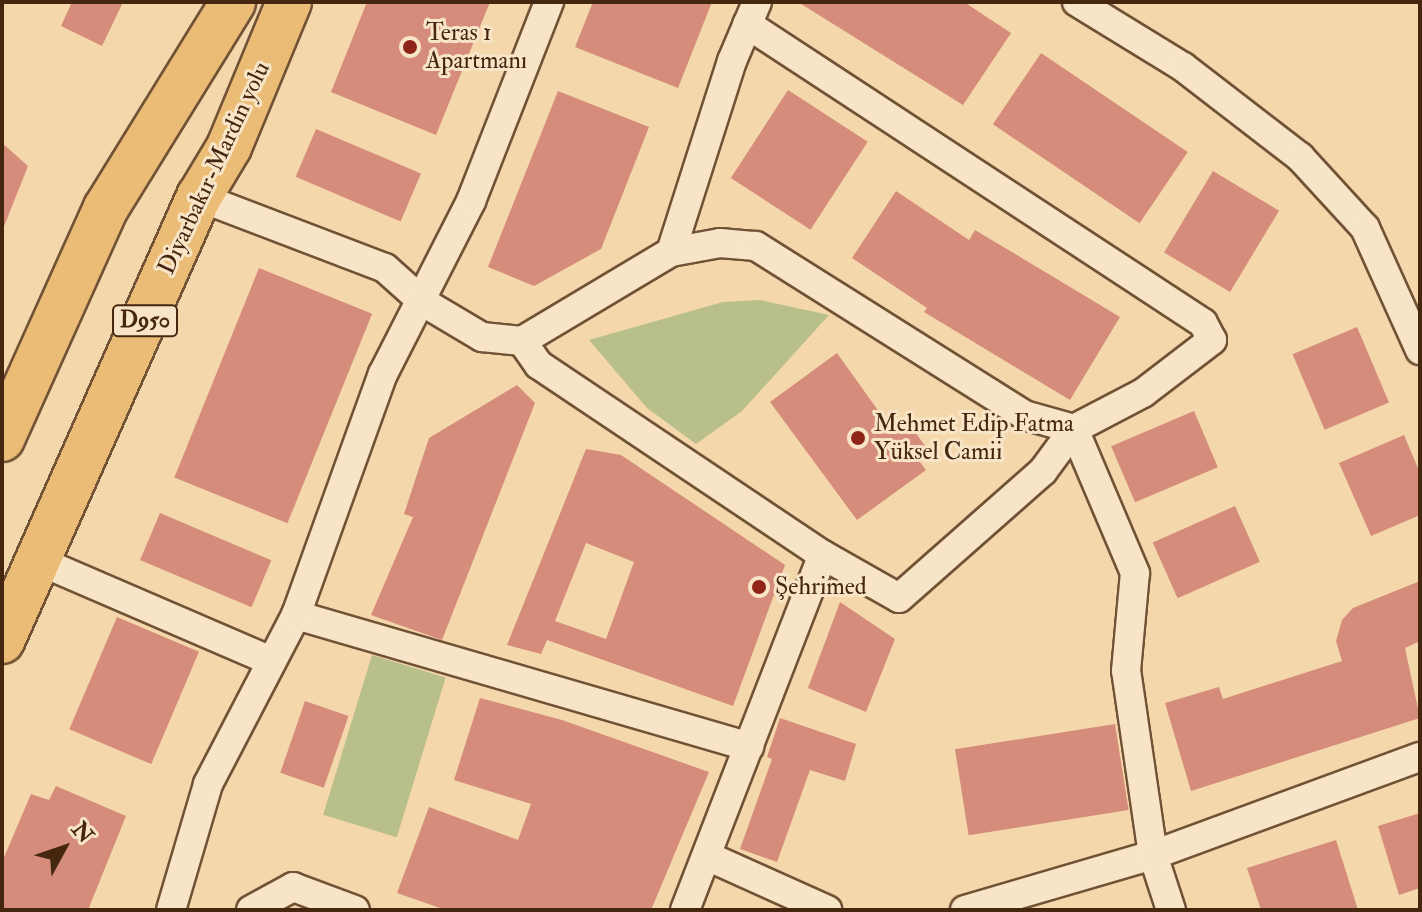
<!DOCTYPE html>
<meta charset="utf-8">
<style>
body{margin:0}
#map{position:relative;width:1422px;height:912px;overflow:hidden;background:#f4d7aa;font-family:"IM FELL Double Pica",serif}
div>[style]{position:absolute}
.green>*{inset:0;background:#b8bf8b;transform-origin:0 0}
.building>*{inset:0;background:#d58c7b;transform-origin:0 0}
.roads{filter:drop-shadow(2px 0 #715236) drop-shadow(-2px 0 #715236) drop-shadow(0 2px #715236) drop-shadow(0 -2px #715236)}
.street>*{height:28px;margin:-14px;padding:0 14px;transform-origin:14px;border-radius:14px;background:#f8e5c8}
.highway>*{height:44px;margin:-22px;padding:0 22px;transform-origin:22px;border-radius:22px;background:#eabc75}
.dots>*{width:22px;height:22px;translate:-50% -50%;box-sizing:border-box;border:4px solid #f8e5c8;border-radius:50%}
span{translate:-50% -50%;white-space:nowrap;text-align:center;line-height:1.15;-webkit-text-stroke:6px #f8e5c8;paint-order:stroke}
.shield-label span{padding:2px 6px;background:#f8e5c8;border:2px solid;border-radius:6px;-webkit-text-stroke-width:0}
.shield-label{font-size:22px;color:#45260f;font-weight:700}
.poi-label{font-size:24px;color:#45260f}
.left{translate:0 -50%;text-align:left}
.street-label{font-size:24px;color:#45260f}
.frame{position:absolute;inset:0;border:4px solid #45260f;pointer-events:none}
.north{position:absolute;left:24px;top:808px;width:80px;height:80px;-webkit-text-stroke:6px #f8e5c8;paint-order:stroke;rotate:50deg;font-size:22px;font-weight:700;line-height:32px;text-align:center;color:#45260f}
.north::after{content:'';display:block;margin:auto;width:28px;height:36px;background:#45260f;clip-path:polygon(50% 0,100% 100%,50% 72%,0 100%)}
</style>
<div id="map">
<div class="green">
<i style="clip-path:polygon(760px 300px,829px 315px,742px 411px,696px 444px,647px 408px,589px 340px,723px 302px)"></i>
<i style="left:372px;top:655px;width:77px;height:167px;rotate:17deg"></i>
</div>
<div class="building">
<i style="clip-path:polygon(72px 2px,123px 2px,102px 46px,61px 26px)"></i>
<i style="clip-path:polygon(367px 2px,490px 2px,436px 135px,331px 92px)"></i>
<i style="clip-path:polygon(593px 2px,712px 2px,678px 88px,575px 47px)"></i>
<i style="clip-path:polygon(798px 2px,964px 2px,1011px 33px,963px 105px)"></i>
<i style="left:1041px;top:53px;width:177px;height:86px;rotate:34deg"></i>
<i style="left:788px;top:90px;width:95px;height:105px;rotate:33deg"></i>
<i style="clip-path:polygon(558px 91px,649px 127px,601px 249px,534px 286px,488px 267px)"></i>
<i style="left:316px;top:129px;width:114px;height:52px;rotate:23deg"></i>
<i style="clip-path:polygon(2px 143px,28px 166px,3px 229px,2px 229px)"></i>
<i style="left:1213px;top:171px;width:77px;height:95px;rotate:31deg"></i>
<i style="clip-path:polygon(896px 191px,969px 240px,975px 230px,1120px 317px,1070px 400px,924px 312px,927px 308px,852px 258px)"></i>
<i style="left:259px;top:268px;width:122px;height:226px;rotate:22deg"></i>
<i style="left:1357px;top:327px;width:82px;height:70px;rotate:67deg"></i>
<i style="clip-path:polygon(837px 353px,892px 430px,906px 419px,925px 446px,914px 454px,926px 470px,857px 520px,770px 402px)"></i>
<i style="clip-path:polygon(517px 385px,535px 403px,442px 640px,371px 615px,413px 517px,404px 514px,429px 438px)"></i>
<i style="left:1194px;top:411px;width:61px;height:90px;rotate:67deg"></i>
<i style="clip-path:polygon(1404px 435px,1420px 473px,1420px 515px,1371px 536px,1339px 463px)"></i>
<i style="clip-path:polygon(evenodd,586px 449px,621px 455px,785px 565px,733px 706px,547px 640px,541px 654px,507px 645px,586px 449px,586px 543px,634px 562px,606px 639px,555px 621px,586px 543px)"></i>
<i style="left:1235px;top:506px;width:61px;height:90px;rotate:66deg"></i>
<i style="left:160px;top:513px;width:121px;height:51px;rotate:23deg"></i>
<i style="clip-path:polygon(1420px 581px,1420px 641px,1405px 648px,1420px 718px,1191px 791px,1165px 703px,1219px 687px,1223px 699px,1342px 661px,1336px 641px,1342px 620px,1353px 608px)"></i>
<i style="clip-path:polygon(840px 602px,895px 639px,866px 712px,808px 688px)"></i>
<i style="left:117px;top:617px;width:89px;height:122px;rotate:23deg"></i>
<i style="clip-path:polygon(480px 698px,562px 720px,709px 772px,651px 910px,446px 910px,397px 893px,429px 807px,518px 840px,531px 804px,454px 780px)"></i>
<i style="left:305px;top:701px;width:46px;height:76px;rotate:19deg"></i>
<i style="clip-path:polygon(780px 718px,856px 744px,845px 781px,810px 770px,777px 862px,740px 849px,772px 759px,767px 757px)"></i>
<i style="left:1115px;top:724px;width:87px;height:162px;rotate:81deg"></i>
<i style="clip-path:polygon(56px 786px,126px 816px,88px 910px,2px 910px,2px 862px,31px 794px,49px 800px)"></i>
<i style="clip-path:polygon(1420px 813px,1420px 888px,1399px 895px,1378px 826px)"></i>
<i style="clip-path:polygon(1336px 840px,1358px 910px,1261px 910px,1247px 868px)"></i>
</div>
<div class="roads">
<div class="street">
<i style="left:1077px;top:2px;width:124px;rotate:31.5deg"></i>
<i style="left:1183px;top:67px;width:148px;rotate:37.6deg"></i>
<i style="left:1300px;top:157px;width:96px;rotate:47.5deg"></i>
<i style="left:1365px;top:228px;width:134px;rotate:65.7deg"></i>
<i style="left:199px;top:197px;width:199px;rotate:20.9deg"></i>
<i style="left:385px;top:268px;width:51px;rotate:41.8deg"></i>
<i style="left:423px;top:302px;width:69px;rotate:30.7deg"></i>
<i style="left:482px;top:337px;width:40px;rotate:5.7deg"></i>
<i style="left:522px;top:341px;width:174px;rotate:-30.9deg"></i>
<i style="left:671px;top:252px;width:50px;rotate:-10.4deg"></i>
<i style="left:720px;top:243px;width:36px;rotate:5deg"></i>
<i style="left:756px;top:246px;width:317px;rotate:32.2deg"></i>
<i style="left:1024px;top:415px;width:52px;rotate:15.6deg"></i>
<i style="left:1074px;top:429px;width:78px;rotate:-27.6deg"></i>
<i style="left:1143px;top:393px;width:87px;rotate:-37.5deg"></i>
<i style="left:1212px;top:340px;width:19px;rotate:-118deg"></i>
<i style="left:1203px;top:323px;width:545px;rotate:-146.75deg"></i>
<i style="left:671px;top:252px;width:201px;rotate:-72.3deg"></i>
<i style="left:732px;top:61px;width:64px;rotate:-67deg"></i>
<i style="left:522px;top:341px;width:29px;rotate:55deg"></i>
<i style="left:539px;top:365px;width:342px;rotate:33.8deg"></i>
<i style="left:39px;top:561px;width:253px;rotate:23.3deg"></i>
<i style="left:296px;top:615px;width:472px;rotate:16.2deg"></i>
<i style="left:707px;top:856px;width:132px;rotate:24.2deg"></i>
<i style="left:171px;top:910px;width:131px;rotate:-73.6deg"></i>
<i style="left:208px;top:784px;width:191px;rotate:-62.5deg"></i>
<i style="left:296px;top:615px;width:256px;rotate:-70.2deg"></i>
<i style="left:383px;top:374px;width:194px;rotate:-63deg"></i>
<i style="left:471px;top:201px;width:214px;rotate:-68.6deg"></i>
<i style="left:251px;top:910px;width:48px;rotate:-28.7deg"></i>
<i style="left:293px;top:887px;width:66px;rotate:20.4deg"></i>
<i style="left:685px;top:910px;width:381px;rotate:-68.8deg"></i>
<i style="left:823px;top:555px;width:87px;rotate:29.5deg"></i>
<i style="left:899px;top:598px;width:192px;rotate:-41.4deg"></i>
<i style="left:1043px;top:471px;width:52px;rotate:-53.6deg"></i>
<i style="left:965px;top:910px;width:196px;rotate:-16.3deg"></i>
<i style="left:1153px;top:855px;width:186px;rotate:-98.3deg"></i>
<i style="left:1126px;top:671px;width:98px;rotate:-84.8deg"></i>
<i style="left:1135px;top:573px;width:156px;rotate:-113deg"></i>
<i style="left:1171px;top:910px;width:58px;rotate:-108.1deg"></i>
<i style="left:1153px;top:855px;width:284px;rotate:-20.2deg"></i>
</div>
<div class="highway">
<i style="left:2px;top:439px;width:253px;rotate:-65.8deg"></i>
<i style="left:106px;top:208px;width:242px;rotate:-58.3deg"></i>
<i style="left:2px;top:641px;width:486px;rotate:-66.1deg"></i>
<i style="left:199px;top:197px;width:58px;rotate:-59deg"></i>
<i style="left:229px;top:147px;width:157px;rotate:-67.5deg"></i>
</div>
</div>
<div class="dots">
<i style="left:410px;top:47px;background:#8f2418"></i>
<i style="left:858px;top:438px;background:#8f2418"></i>
<i style="left:759px;top:587px;background:#8f2418"></i>
</div>
<div class="shield-label">
<span style="left:145px;top:321px">D950</span>
</div>
<div class="poi-label">
<span class="left" style="left:426px;top:47px">Teras 1<br>Apartmanı</span>
<span class="left" style="left:874px;top:438px">Mehmet Edip Fatma<br>Yüksel Camii</span>
<span class="left" style="left:775px;top:587px">Şehrimed</span>
</div>
<div class="street-label">
<span style="left:214px;top:168px;rotate:-65deg">Diyarbakır-Mardin yolu</span>
</div>
<div class="frame"></div>
<div class="north">N</div>
</div>
